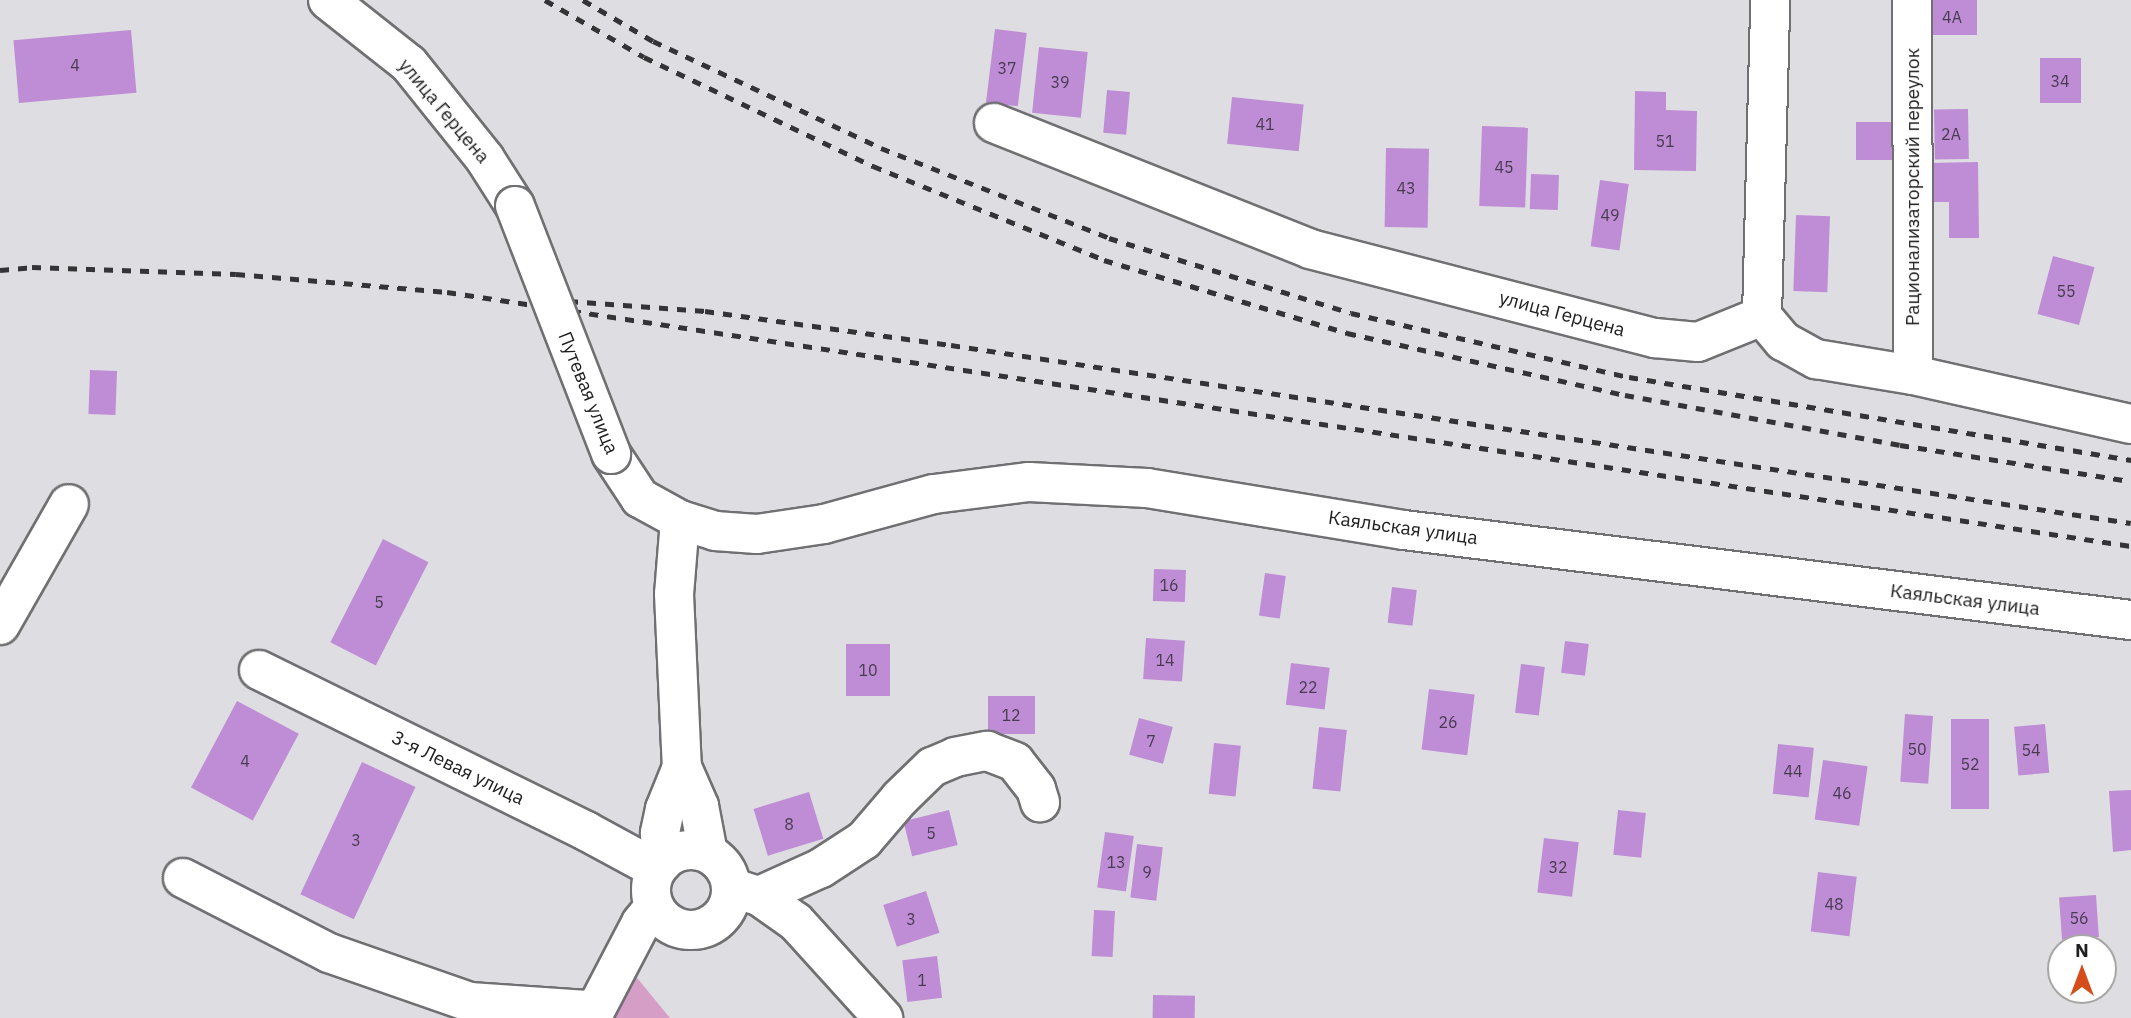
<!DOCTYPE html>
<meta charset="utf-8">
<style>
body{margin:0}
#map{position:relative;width:2131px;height:1018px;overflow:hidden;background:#dedee2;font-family:"IBM Plex Sans",sans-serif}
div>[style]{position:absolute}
.green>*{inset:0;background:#d59ec6}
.building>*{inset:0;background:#bf8dd5;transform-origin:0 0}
.roads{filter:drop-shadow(2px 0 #707073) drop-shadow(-2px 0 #707073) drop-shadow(0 2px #707073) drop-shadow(0 -2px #707073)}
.minor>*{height:38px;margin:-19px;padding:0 19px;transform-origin:19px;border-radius:19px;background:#fff}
.minor>.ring{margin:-19px;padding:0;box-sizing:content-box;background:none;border:38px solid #fff;border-radius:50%}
.rail>*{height:5px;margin-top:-2.5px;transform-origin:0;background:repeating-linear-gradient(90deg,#343436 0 9px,transparent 0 18px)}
.bridges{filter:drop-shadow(2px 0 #707073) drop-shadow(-2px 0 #707073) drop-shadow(0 2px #707073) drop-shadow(0 -2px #707073)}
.minor-bridge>*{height:38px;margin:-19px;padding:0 19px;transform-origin:19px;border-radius:19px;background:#fff}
span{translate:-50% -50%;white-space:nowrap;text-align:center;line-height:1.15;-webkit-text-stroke:7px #fff;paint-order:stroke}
.number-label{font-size:16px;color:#483b4f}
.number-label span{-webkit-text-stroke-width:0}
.street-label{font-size:19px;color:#202022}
.north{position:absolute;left:2047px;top:934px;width:70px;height:70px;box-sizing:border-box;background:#fff;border:2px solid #a6a6a7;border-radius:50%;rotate:0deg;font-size:19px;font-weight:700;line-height:28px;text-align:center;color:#202022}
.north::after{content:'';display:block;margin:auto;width:24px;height:32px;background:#d44d1b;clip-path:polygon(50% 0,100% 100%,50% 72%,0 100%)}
</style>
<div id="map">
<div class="green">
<i style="clip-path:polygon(624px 962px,670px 1018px,557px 1018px)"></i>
</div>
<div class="building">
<i style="left:1928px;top:0;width:49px;height:35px"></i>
<i style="left:995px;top:29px;width:32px;height:74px;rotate:7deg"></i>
<i style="left:131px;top:30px;width:63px;height:118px;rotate:85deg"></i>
<i style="left:1039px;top:47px;width:49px;height:66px;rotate:6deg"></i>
<i style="left:2040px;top:58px;width:41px;height:45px"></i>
<i style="left:1107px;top:90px;width:23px;height:43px;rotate:5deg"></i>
<i style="clip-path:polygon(1635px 91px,1666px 92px,1666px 110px,1697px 111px,1696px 171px,1634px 170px)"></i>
<i style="left:1232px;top:97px;width:72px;height:47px;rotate:6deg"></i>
<i style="left:1968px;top:109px;width:50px;height:34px;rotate:89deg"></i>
<i style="left:1856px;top:122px;width:45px;height:38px"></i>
<i style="left:1482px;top:126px;width:46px;height:80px;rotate:2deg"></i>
<i style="left:1386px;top:148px;width:43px;height:79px;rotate:1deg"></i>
<i style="clip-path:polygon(1978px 162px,1979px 238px,1949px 238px,1949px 202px,1927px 202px,1927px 163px)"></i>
<i style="left:1531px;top:174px;width:28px;height:35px;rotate:2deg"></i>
<i style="left:1600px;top:180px;width:29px;height:67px;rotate:8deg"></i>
<i style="left:1796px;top:215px;width:34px;height:76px;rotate:2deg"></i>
<i style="left:2053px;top:256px;width:43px;height:60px;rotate:15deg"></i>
<i style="left:90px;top:370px;width:27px;height:44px;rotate:2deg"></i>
<i style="left:383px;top:539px;width:51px;height:116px;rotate:27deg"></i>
<i style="left:1154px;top:569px;width:32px;height:32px;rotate:2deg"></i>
<i style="left:1265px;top:573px;width:21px;height:43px;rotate:8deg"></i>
<i style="left:1392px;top:587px;width:25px;height:36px;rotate:7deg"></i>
<i style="left:1146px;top:638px;width:39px;height:41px;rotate:4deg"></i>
<i style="left:1565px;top:641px;width:24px;height:32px;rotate:7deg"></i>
<i style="left:846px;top:644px;width:44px;height:52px"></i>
<i style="left:1291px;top:663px;width:39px;height:42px;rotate:7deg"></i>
<i style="left:1521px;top:664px;width:24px;height:49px;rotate:7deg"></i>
<i style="left:1429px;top:689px;width:46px;height:61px;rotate:7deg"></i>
<i style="left:988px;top:696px;width:47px;height:38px"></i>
<i style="left:237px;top:701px;width:70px;height:98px;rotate:28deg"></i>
<i style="left:1905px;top:714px;width:28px;height:68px;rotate:4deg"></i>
<i style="left:1139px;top:718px;width:35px;height:38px;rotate:15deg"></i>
<i style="left:1951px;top:719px;width:38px;height:90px"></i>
<i style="left:2045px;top:724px;width:49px;height:31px;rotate:85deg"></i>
<i style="left:1319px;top:727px;width:28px;height:62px;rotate:6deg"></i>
<i style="left:1214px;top:743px;width:27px;height:51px;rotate:6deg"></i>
<i style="left:1778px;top:744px;width:36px;height:50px;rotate:6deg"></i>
<i style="left:1823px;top:760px;width:45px;height:60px;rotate:8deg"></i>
<i style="left:362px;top:762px;width:59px;height:146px;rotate:25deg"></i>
<i style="clip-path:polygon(2131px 790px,2131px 850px,2113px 852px,2109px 791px)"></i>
<i style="left:809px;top:792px;width:49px;height:58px;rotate:73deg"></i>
<i style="left:949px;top:810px;width:36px;height:47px;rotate:76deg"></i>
<i style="left:1618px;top:810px;width:28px;height:45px;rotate:6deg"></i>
<i style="left:1105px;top:832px;width:29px;height:56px;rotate:8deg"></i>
<i style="left:1544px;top:838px;width:35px;height:55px;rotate:7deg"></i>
<i style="left:1137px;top:844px;width:26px;height:54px;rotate:7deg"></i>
<i style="left:1818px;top:872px;width:39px;height:60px;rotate:7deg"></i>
<i style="left:926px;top:891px;width:44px;height:45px;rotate:72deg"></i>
<i style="left:2096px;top:895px;width:42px;height:37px;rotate:86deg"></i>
<i style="left:1094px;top:910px;width:21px;height:46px;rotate:3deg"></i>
<i style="left:937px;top:956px;width:42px;height:35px;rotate:83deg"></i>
<i style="left:1153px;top:995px;width:42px;height:23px;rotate:1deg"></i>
</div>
<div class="roads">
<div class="minor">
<i style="left:328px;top:0;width:103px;rotate:38.3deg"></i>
<i style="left:409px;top:64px;width:122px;rotate:51.3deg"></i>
<i style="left:485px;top:159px;width:56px;rotate:57.4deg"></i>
<i style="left:1912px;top:0;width:375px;rotate:89.8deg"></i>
<i style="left:994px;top:123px;width:340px;rotate:21.7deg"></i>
<i style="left:1310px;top:249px;width:356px;rotate:14.5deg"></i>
<i style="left:1655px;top:338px;width:43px;rotate:5.3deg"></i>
<i style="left:1698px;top:342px;width:69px;rotate:-22.1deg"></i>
<i style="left:1762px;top:316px;width:33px;rotate:50deg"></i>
<i style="left:1783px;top:341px;width:38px;rotate:29deg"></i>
<i style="left:1816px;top:359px;width:98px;rotate:9.4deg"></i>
<i style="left:1913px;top:375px;width:223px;rotate:12.7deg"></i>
<i style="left:1762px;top:316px;width:316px;rotate:-88.5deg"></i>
<i style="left:611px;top:454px;width:53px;rotate:56.6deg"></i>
<i style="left:640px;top:498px;width:46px;rotate:28.8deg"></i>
<i style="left:680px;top:520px;width:74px;rotate:94.6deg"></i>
<i style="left:674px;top:594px;width:173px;rotate:87.4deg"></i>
<i style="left:682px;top:767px;width:45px;rotate:112deg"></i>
<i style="left:665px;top:809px;width:25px;rotate:102deg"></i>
<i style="left:660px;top:833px;width:30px;rotate:86deg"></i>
<i style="left:680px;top:520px;width:37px;rotate:17deg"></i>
<i style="left:715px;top:531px;width:42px;rotate:4.1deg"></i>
<i style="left:757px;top:534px;width:68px;rotate:-8.5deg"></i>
<i style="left:824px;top:524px;width:114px;rotate:-15.3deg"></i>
<i style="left:934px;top:494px;width:96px;rotate:-7.2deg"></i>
<i style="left:1029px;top:482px;width:118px;rotate:2.9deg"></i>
<i style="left:1147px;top:488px;width:260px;rotate:9.3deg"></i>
<i style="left:1404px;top:530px;width:733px;rotate:7.06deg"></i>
<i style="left:0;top:625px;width:139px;rotate:-60.3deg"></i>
<i style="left:259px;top:670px;width:364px;rotate:26.2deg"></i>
<i style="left:586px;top:831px;width:80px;rotate:28.5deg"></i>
<i style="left:682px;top:767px;width:43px;rotate:66.4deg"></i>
<i style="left:699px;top:806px;width:48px;rotate:79.2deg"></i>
<i class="ring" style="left:651px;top:850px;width:42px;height:42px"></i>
<i style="left:183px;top:878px;width:164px;rotate:27.2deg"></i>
<i style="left:329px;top:953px;width:149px;rotate:19.2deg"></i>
<i style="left:470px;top:1002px;width:117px;rotate:3.9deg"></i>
<i style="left:739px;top:890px;width:21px;rotate:17deg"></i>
<i style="left:759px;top:896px;width:45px;rotate:35.1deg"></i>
<i style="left:796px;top:922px;width:130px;rotate:47.8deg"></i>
<i style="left:759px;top:896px;width:68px;rotate:-24.3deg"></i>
<i style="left:821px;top:868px;width:51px;rotate:-33.1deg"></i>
<i style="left:864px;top:840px;width:55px;rotate:-49.4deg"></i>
<i style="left:900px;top:798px;width:45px;rotate:-44.1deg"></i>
<i style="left:932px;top:767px;width:25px;rotate:-23deg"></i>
<i style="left:955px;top:757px;width:33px;rotate:-11deg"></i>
<i style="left:987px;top:751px;width:30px;rotate:21deg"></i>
<i style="left:1015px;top:762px;width:34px;rotate:52deg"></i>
<i style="left:1036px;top:789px;width:14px;rotate:73deg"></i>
<i style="left:582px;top:1018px;width:9px;rotate:-58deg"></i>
<i style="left:587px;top:1010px;width:8px;rotate:7deg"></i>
<i style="left:595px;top:1011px;width:99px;rotate:-62.4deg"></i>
<i style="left:641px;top:923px;width:21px;rotate:-51deg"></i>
</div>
</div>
<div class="rail">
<i style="left:545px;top:0;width:114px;rotate:29.9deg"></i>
<i style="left:644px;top:57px;width:254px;rotate:25.5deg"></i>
<i style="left:873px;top:166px;width:249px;rotate:22.1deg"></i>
<i style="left:1104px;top:260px;width:254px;rotate:16.7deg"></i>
<i style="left:1347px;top:333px;width:285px;rotate:12.6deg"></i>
<i style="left:1625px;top:395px;width:280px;rotate:10.3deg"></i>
<i style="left:1900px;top:445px;width:234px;rotate:8.9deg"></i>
<i style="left:583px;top:0;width:81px;rotate:30.4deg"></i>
<i style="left:653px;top:41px;width:252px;rotate:25.1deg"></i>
<i style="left:881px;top:148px;width:245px;rotate:21.5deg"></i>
<i style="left:1109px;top:238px;width:253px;rotate:17.2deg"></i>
<i style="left:1351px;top:313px;width:285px;rotate:13deg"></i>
<i style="left:1629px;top:377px;width:509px;rotate:9.39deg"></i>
<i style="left:0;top:270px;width:32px;rotate:-5deg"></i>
<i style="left:32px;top:267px;width:204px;rotate:2deg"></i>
<i style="left:236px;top:274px;width:212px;rotate:4.9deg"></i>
<i style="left:447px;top:292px;width:1703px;rotate:8.58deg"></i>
<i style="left:569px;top:301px;width:136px;rotate:4.2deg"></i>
<i style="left:705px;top:311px;width:248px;rotate:7.9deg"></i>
<i style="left:951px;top:345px;width:1193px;rotate:8.58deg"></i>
</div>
<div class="bridges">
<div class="minor-bridge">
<i style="left:515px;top:206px;width:266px;rotate:68.8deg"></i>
</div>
</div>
<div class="number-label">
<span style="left:1952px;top:17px">4А</span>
<span style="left:75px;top:65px">4</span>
<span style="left:1007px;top:68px">37</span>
<span style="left:2060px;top:81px">34</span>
<span style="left:1060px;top:82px">39</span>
<span style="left:1265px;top:124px">41</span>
<span style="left:1951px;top:134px">2А</span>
<span style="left:1665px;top:141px">51</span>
<span style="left:1504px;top:167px">45</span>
<span style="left:1406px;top:188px">43</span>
<span style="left:1610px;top:215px">49</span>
<span style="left:2066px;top:291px">55</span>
<span style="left:1169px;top:585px">16</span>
<span style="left:379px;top:602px">5</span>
<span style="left:1165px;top:660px">14</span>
<span style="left:868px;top:670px">10</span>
<span style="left:1308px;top:687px">22</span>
<span style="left:1011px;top:715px">12</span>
<span style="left:1448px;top:722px">26</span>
<span style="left:1151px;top:741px">7</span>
<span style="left:1917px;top:749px">50</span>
<span style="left:2031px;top:750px">54</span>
<span style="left:245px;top:761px">4</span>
<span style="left:1970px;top:764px">52</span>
<span style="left:1793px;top:771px">44</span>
<span style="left:1842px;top:793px">46</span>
<span style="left:789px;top:824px">8</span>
<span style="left:931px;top:833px">5</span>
<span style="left:356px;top:840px">3</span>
<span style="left:1116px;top:862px">13</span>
<span style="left:1558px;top:867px">32</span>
<span style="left:1147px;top:872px">9</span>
<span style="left:1834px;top:904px">48</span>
<span style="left:2079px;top:918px">56</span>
<span style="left:911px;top:919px">3</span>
<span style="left:922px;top:980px">1</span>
</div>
<div class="street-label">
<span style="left:444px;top:111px;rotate:50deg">улица Герцена</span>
<span style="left:1913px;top:187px;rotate:-90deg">Рационализаторский переулок</span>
<span style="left:1562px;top:314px;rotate:15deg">улица Герцена</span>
<span style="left:588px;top:393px;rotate:68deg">Путевая улица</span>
<span style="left:1403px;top:528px;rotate:8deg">Каяльская улица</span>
<span style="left:1965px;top:600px;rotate:7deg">Каяльская улица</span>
<span style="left:458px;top:768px;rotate:26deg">3-я Левая улица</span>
</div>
<div class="north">N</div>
</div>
